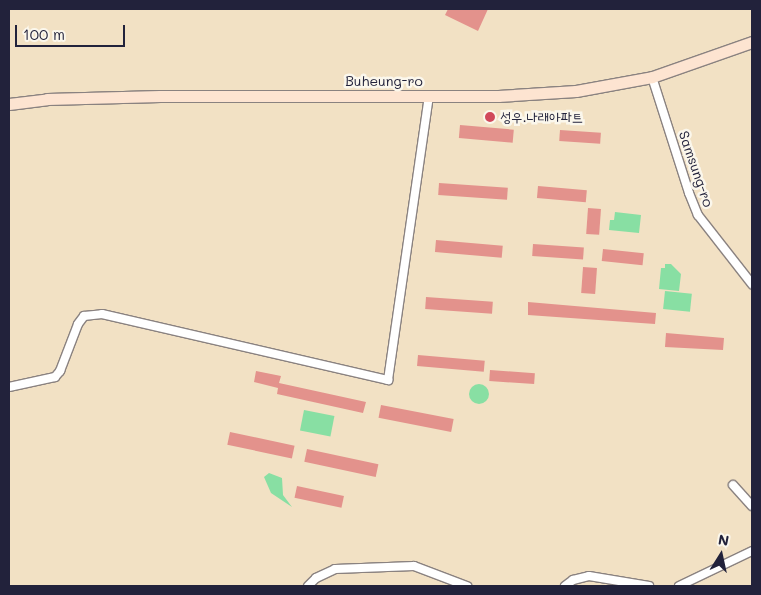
<!DOCTYPE html>
<meta charset="utf-8">
<style>
body{margin:0}
#map{position:relative;width:761px;height:595px;overflow:hidden;background:#f2e1c4;font-family:Mali,"Poor Story",sans-serif}
div>[style]{position:absolute}
.green>*{inset:0;background:#88dfa3;transform-origin:0 0}
.round{border-radius:50%}
.building>*{inset:0;background:#e3928c;transform-origin:0 0}
.roads{filter:drop-shadow(1px 0 #8a8280) drop-shadow(-1px 0 #8a8280) drop-shadow(0 1px #8a8280) drop-shadow(0 -1px #8a8280)}
.minor>*{height:8px;margin:-4px;padding:0 4px;transform-origin:4px;border-radius:4px;background:#fff}
.secondary>*{height:11px;margin:-5.5px;padding:0 5.5px;transform-origin:5.5px;border-radius:5.5px;background:#fde4d1}
.dots>*{width:14px;height:14px;translate:-50% -50%;box-sizing:border-box;border:2px solid #fbf7ec;border-radius:50%}
span{translate:-50% -50%;white-space:nowrap;text-align:center;line-height:1.15;-webkit-text-stroke:5px #fbf7ec;paint-order:stroke}
.street-label{font-size:14px;color:#22223b}
.poi-label{font-size:14px;color:#22223b}
.left{translate:0 -50%;text-align:left}
.frame{position:absolute;inset:0;border:10px solid #22223b;pointer-events:none}
.north{position:absolute;left:696px;top:530px;width:50px;height:50px;-webkit-text-stroke:4px #fbf7ec;paint-order:stroke;rotate:10deg;font-size:14px;font-weight:700;line-height:20px;text-align:center;color:#22223b}
.north::after{content:'';display:block;margin:auto;width:18px;height:22px;background:#22223b;clip-path:polygon(50% 0,100% 100%,50% 72%,0 100%)}
.scale{position:absolute;left:15px;top:25px;width:110px;height:22px;box-sizing:border-box;border:2px solid #22223b;border-top:0;padding-left:6px;font-size:15px;line-height:18px;white-space:nowrap;color:#22223b;-webkit-text-stroke:4px #fbf7ec;paint-order:stroke}
</style>
<div id="map">
<div class="green">
<i style="clip-path:polygon(615px 212px,641px 215px,639px 233px,609px 230px,610px 220px,614px 220px)"></i>
<i style="clip-path:polygon(665px 264px,671px 264px,681px 274px,679px 291px,659px 289px,661px 268px,665px 268px)"></i>
<i style="left:665px;top:291px;width:27px;height:18px;rotate:6deg"></i>
<i class="round" style="left:469px;top:384px;width:20px;height:20px"></i>
<i style="left:304px;top:410px;width:31px;height:21px;rotate:11deg"></i>
<i style="clip-path:polygon(269px 473px,282px 478px,283px 495px,292px 507px,271px 493px,264px 477px)"></i>
</div>
<div class="building">
<i style="clip-path:polygon(448px 9px,488px 9px,478px 31px,445px 15px)"></i>
<i style="left:460px;top:125px;width:54px;height:13px;rotate:5deg"></i>
<i style="left:560px;top:130px;width:41px;height:11px;rotate:4deg"></i>
<i style="left:439px;top:183px;width:69px;height:12px;rotate:4deg"></i>
<i style="left:538px;top:186px;width:49px;height:12px;rotate:5deg"></i>
<i style="left:588px;top:208px;width:13px;height:26px;rotate:4deg"></i>
<i style="left:436px;top:240px;width:67px;height:12px;rotate:5deg"></i>
<i style="left:533px;top:244px;width:51px;height:12px;rotate:4deg"></i>
<i style="left:603px;top:249px;width:41px;height:12px;rotate:6deg"></i>
<i style="left:583px;top:267px;width:14px;height:26px;rotate:4deg"></i>
<i style="left:426px;top:297px;width:67px;height:12px;rotate:4deg"></i>
<i style="clip-path:polygon(528px 302px,656px 313px,655px 324px,528px 315px)"></i>
<i style="clip-path:polygon(666px 333px,724px 338px,723px 350px,665px 347px)"></i>
<i style="left:418px;top:355px;width:67px;height:11px;rotate:5deg"></i>
<i style="left:490px;top:370px;width:45px;height:11px;rotate:4deg"></i>
<i style="clip-path:polygon(256px 371px,281px 376px,279px 383px,366px 402px,363px 413px,277px 394px,278px 388px,254px 382px)"></i>
<i style="left:381px;top:405px;width:74px;height:13px;rotate:11deg"></i>
<i style="left:230px;top:432px;width:66px;height:13px;rotate:12deg"></i>
<i style="left:307px;top:449px;width:73px;height:13px;rotate:12deg"></i>
<i style="left:297px;top:486px;width:48px;height:12px;rotate:12deg"></i>
</div>
<div class="roads">
<div class="minor">
<i style="left:652px;top:77px;width:122px;rotate:72.3deg"></i>
<i style="left:689px;top:193px;width:24px;rotate:68deg"></i>
<i style="left:698px;top:215px;width:88px;rotate:52deg"></i>
<i style="left:9px;top:387px;width:47px;rotate:-12.3deg"></i>
<i style="left:55px;top:377px;width:8px;rotate:-50deg"></i>
<i style="left:60px;top:371px;width:50px;rotate:-69deg"></i>
<i style="left:78px;top:324px;width:10px;rotate:-53deg"></i>
<i style="left:84px;top:316px;width:18px;rotate:-6deg"></i>
<i style="left:102px;top:314px;width:294px;rotate:13deg"></i>
<i style="left:388px;top:380px;width:287px;rotate:-81.8deg"></i>
<i style="left:733px;top:485px;width:28px;rotate:48deg"></i>
<i style="left:308px;top:586px;width:11px;rotate:-45deg"></i>
<i style="left:316px;top:578px;width:21px;rotate:-25deg"></i>
<i style="left:335px;top:569px;width:79px;rotate:-2.2deg"></i>
<i style="left:414px;top:566px;width:57px;rotate:20.7deg"></i>
<i style="left:565px;top:586px;width:10px;rotate:-37deg"></i>
<i style="left:573px;top:580px;width:16px;rotate:-14deg"></i>
<i style="left:589px;top:576px;width:61px;rotate:9.5deg"></i>
<i style="left:679px;top:586px;width:81px;rotate:-25.6deg"></i>
</div>
<div class="secondary">
<i style="left:9px;top:104px;width:38px;rotate:-7deg"></i>
<i style="left:47px;top:99px;width:113px;rotate:-1.5deg"></i>
<i style="left:160px;top:96px;width:338px"></i>
<i style="left:498px;top:96px;width:78px;rotate:-3.7deg"></i>
<i style="left:576px;top:91px;width:77px;rotate:-10.4deg"></i>
<i style="left:652px;top:77px;width:106px;rotate:-19.3deg"></i>
</div>
</div>
<div class="dots">
<i style="left:490px;top:117px;background:#d1495b"></i>
</div>
<div class="street-label">
<span style="left:384px;top:81px">Buheung-ro</span>
<span style="left:696px;top:169px;rotate:71deg">Samsung-ro</span>
</div>
<div class="poi-label">
<span class="left" style="left:500px;top:117px">성우.나래아파트</span>
</div>
<div class="frame"></div>
<div class="north">N</div>
<div class="scale">100 m</div>
</div>
